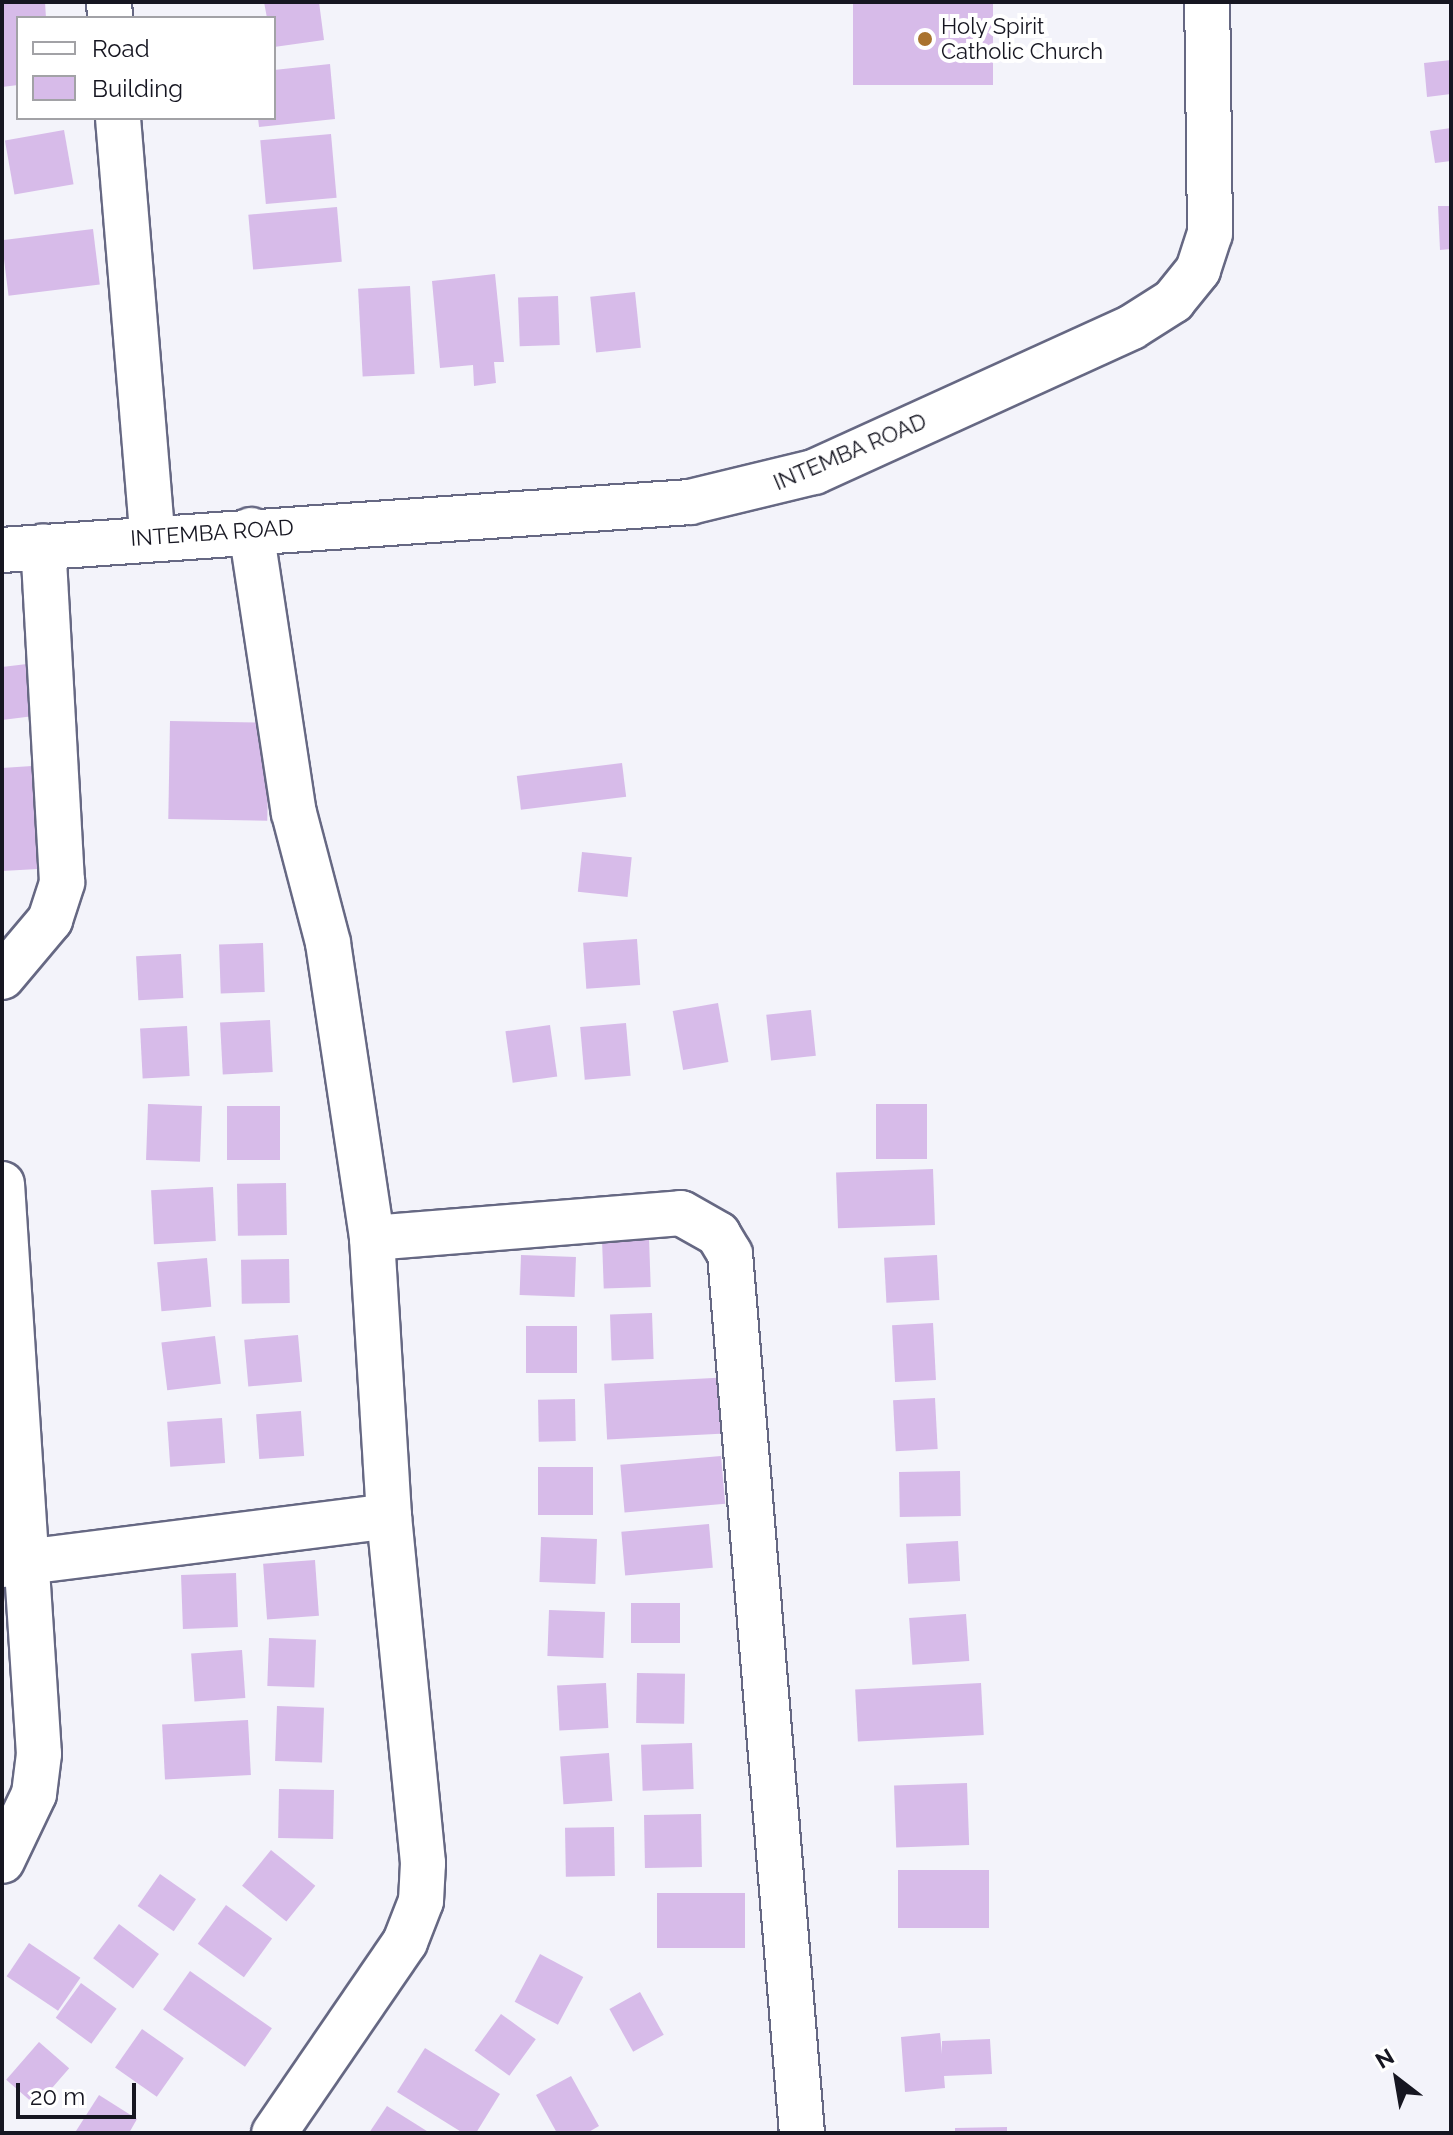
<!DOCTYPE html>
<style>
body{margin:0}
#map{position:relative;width:1453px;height:2135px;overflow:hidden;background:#f3f3fa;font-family:Raleway,sans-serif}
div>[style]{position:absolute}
.building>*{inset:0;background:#d7bbe9;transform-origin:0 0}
.roads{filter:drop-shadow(2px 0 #666883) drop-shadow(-2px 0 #666883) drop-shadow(0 2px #666883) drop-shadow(0 -2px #666883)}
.minor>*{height:44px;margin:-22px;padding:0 22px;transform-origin:22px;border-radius:22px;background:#fff}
.dots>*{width:22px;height:22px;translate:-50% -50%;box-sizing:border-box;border:4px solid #fff;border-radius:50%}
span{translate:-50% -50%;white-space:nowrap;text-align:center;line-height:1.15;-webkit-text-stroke:8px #fff;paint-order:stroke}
.poi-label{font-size:22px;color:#161621}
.left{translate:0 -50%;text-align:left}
.street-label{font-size:22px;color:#161621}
.frame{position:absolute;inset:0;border:4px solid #161621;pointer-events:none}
.legend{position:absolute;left:16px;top:16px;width:260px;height:104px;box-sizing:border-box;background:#fff;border:2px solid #a2a2a6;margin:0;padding:10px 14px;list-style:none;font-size:24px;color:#161621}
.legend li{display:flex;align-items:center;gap:16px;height:40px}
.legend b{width:40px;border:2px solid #a2a2a6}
.north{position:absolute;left:1357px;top:2039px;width:80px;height:80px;-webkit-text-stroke:6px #fff;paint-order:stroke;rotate:329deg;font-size:22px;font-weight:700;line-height:32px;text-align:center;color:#161621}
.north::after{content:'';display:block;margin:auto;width:28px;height:36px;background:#161621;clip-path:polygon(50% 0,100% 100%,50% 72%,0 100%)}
.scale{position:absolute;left:16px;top:2083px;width:120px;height:36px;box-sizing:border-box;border:4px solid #161621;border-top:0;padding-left:10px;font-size:24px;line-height:28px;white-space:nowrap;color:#161621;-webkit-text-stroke:6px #fff;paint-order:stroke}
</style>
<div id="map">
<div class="building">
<i style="clip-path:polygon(2px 2px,45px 2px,46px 18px,18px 18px,18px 85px,2px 87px)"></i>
<i style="clip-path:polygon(264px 2px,319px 2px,324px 40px,274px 47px,274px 18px,267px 18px)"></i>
<i style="left:853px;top:2px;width:140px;height:83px"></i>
<i style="clip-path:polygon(1451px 60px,1451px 94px,1427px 97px,1424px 63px)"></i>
<i style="clip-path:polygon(330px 64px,335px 119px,259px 127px,258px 118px,274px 118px,274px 70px)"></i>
<i style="clip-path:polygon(1451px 128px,1451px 161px,1435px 163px,1430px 131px)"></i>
<i style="left:64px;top:130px;width:55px;height:60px;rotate:80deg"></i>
<i style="left:331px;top:134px;width:64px;height:71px;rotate:85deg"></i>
<i style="clip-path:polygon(1438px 206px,1451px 206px,1451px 249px,1440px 250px)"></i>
<i style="left:337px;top:207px;width:55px;height:89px;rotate:85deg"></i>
<i style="left:93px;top:229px;width:56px;height:92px;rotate:83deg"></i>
<i style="clip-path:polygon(495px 274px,504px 362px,494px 362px,496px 383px,474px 386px,473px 365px,440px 368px,432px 281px)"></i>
<i style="left:410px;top:286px;width:88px;height:52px;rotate:87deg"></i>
<i style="left:635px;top:292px;width:56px;height:45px;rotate:84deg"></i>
<i style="left:558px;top:296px;width:49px;height:40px;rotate:88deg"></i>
<i style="clip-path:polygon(27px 664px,34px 716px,2px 720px,2px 667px)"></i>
<i style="left:170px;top:721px;width:99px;height:98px;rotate:1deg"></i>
<i style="left:622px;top:763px;width:34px;height:106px;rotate:83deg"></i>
<i style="clip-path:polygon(32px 766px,38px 869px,2px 871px,2px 768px)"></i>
<i style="left:582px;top:852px;width:50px;height:40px;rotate:6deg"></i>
<i style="left:637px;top:939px;width:46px;height:54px;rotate:86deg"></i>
<i style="left:263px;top:943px;width:49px;height:44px;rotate:88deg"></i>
<i style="left:181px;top:954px;width:44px;height:45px;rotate:87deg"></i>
<i style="left:718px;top:1003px;width:60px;height:46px;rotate:80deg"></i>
<i style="left:811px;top:1010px;width:46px;height:45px;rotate:84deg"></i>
<i style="left:270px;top:1020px;width:52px;height:50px;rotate:87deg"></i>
<i style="left:626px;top:1023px;width:53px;height:46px;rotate:85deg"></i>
<i style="left:550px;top:1025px;width:52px;height:45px;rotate:82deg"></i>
<i style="left:187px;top:1026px;width:50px;height:47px;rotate:87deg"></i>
<i style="left:148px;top:1104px;width:54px;height:56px;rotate:2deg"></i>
<i style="left:876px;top:1104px;width:51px;height:55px"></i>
<i style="left:227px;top:1106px;width:53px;height:54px"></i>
<i style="left:933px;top:1169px;width:56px;height:97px;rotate:88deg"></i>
<i style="left:286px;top:1183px;width:52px;height:49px;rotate:89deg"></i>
<i style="left:213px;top:1187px;width:54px;height:62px;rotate:87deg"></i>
<i style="left:649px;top:1238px;width:49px;height:47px;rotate:88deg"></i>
<i style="left:521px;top:1255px;width:55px;height:40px;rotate:2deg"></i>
<i style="left:937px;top:1255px;width:45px;height:53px;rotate:87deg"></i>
<i style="left:207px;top:1258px;width:49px;height:50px;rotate:85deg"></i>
<i style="left:289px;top:1259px;width:44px;height:48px;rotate:89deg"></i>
<i style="left:652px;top:1313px;width:46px;height:42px;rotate:88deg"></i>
<i style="left:933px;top:1323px;width:57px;height:41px;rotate:87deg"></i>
<i style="left:526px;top:1326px;width:51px;height:47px"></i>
<i style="left:298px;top:1335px;width:47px;height:54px;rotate:85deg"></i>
<i style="left:215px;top:1336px;width:48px;height:54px;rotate:83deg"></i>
<i style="left:732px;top:1377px;width:56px;height:128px;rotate:87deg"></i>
<i style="left:935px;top:1398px;width:51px;height:42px;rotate:87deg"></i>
<i style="left:575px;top:1399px;width:42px;height:37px;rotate:89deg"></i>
<i style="left:301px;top:1411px;width:45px;height:45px;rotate:86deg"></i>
<i style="left:222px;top:1418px;width:45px;height:55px;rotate:86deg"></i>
<i style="left:721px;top:1456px;width:48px;height:101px;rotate:85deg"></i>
<i style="left:538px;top:1467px;width:55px;height:48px"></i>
<i style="left:960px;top:1471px;width:45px;height:61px;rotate:89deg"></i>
<i style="left:709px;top:1524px;width:44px;height:88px;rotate:85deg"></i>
<i style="left:541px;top:1537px;width:56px;height:45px;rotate:2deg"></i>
<i style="left:958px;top:1541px;width:40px;height:52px;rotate:87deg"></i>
<i style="left:315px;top:1560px;width:56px;height:52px;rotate:86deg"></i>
<i style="left:236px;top:1573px;width:54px;height:55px;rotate:88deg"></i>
<i style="left:680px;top:1603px;width:40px;height:49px;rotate:90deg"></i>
<i style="left:549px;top:1610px;width:56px;height:46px;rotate:2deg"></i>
<i style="left:966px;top:1614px;width:47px;height:57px;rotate:86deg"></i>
<i style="left:269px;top:1638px;width:47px;height:48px;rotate:2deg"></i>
<i style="left:242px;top:1650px;width:48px;height:51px;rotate:86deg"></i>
<i style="left:637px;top:1673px;width:48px;height:50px;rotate:1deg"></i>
<i style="left:606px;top:1683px;width:45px;height:49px;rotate:87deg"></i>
<i style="left:981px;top:1683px;width:52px;height:126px;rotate:87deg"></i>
<i style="left:277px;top:1706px;width:47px;height:55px;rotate:2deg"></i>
<i style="left:248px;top:1720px;width:55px;height:86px;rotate:87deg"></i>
<i style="left:692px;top:1743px;width:46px;height:51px;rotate:88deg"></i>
<i style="left:609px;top:1753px;width:48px;height:49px;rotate:86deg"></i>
<i style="left:967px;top:1783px;width:62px;height:73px;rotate:88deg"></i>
<i style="left:279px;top:1789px;width:55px;height:49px;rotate:1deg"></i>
<i style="left:701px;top:1814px;width:53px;height:57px;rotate:89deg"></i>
<i style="left:614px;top:1827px;width:49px;height:49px;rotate:89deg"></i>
<i style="left:271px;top:1850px;width:57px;height:46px;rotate:39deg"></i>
<i style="left:898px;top:1870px;width:91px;height:58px"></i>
<i style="left:160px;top:1874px;width:44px;height:39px;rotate:35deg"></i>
<i style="left:745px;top:1893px;width:55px;height:88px;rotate:90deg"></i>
<i style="left:226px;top:1905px;width:57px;height:48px;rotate:36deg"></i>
<i style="left:119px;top:1924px;width:50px;height:43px;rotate:37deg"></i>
<i style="left:29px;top:1943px;width:62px;height:40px;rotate:34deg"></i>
<i style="left:540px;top:1954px;width:49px;height:54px;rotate:28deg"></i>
<i style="left:190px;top:1971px;width:100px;height:47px;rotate:35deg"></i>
<i style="left:81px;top:1983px;width:44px;height:43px;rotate:36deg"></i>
<i style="left:640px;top:1992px;width:49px;height:35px;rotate:61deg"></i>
<i style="left:501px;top:2014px;width:43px;height:45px;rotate:36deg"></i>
<i style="left:142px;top:2029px;width:51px;height:47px;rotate:35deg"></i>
<i style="clip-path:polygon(940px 2033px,942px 2054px,942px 2041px,990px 2039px,992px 2074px,944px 2076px,945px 2088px,905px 2092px,901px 2037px)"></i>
<i style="left:39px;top:2042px;width:40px;height:50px;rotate:41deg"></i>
<i style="clip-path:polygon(425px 2048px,500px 2094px,476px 2133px,463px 2133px,397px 2092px)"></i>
<i style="clip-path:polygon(571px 2076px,599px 2126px,587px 2133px,557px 2133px,536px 2095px)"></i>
<i style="clip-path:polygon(99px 2095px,137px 2119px,129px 2133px,76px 2131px)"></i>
<i style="clip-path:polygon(387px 2106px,430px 2133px,369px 2133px)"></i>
<i style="clip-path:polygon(1007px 2127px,1007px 2133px,955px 2133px,955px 2128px)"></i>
</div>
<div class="roads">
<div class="minor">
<i style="left:109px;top:2px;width:16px;rotate:86deg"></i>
<i style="left:118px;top:118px;width:419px;rotate:85.3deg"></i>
<i style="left:251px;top:530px;width:286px;rotate:81.4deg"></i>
<i style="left:294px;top:813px;width:134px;rotate:75.3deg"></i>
<i style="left:328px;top:943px;width:298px;rotate:81.5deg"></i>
<i style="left:372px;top:1238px;width:279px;rotate:86.5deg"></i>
<i style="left:389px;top:1516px;width:349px;rotate:84.4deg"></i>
<i style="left:423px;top:1863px;width:38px;rotate:93deg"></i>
<i style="left:421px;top:1901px;width:44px;rotate:111.3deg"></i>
<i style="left:405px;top:1942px;width:232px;rotate:124.4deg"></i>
<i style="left:2px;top:550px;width:690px;rotate:-3.99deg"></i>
<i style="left:690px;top:502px;width:128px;rotate:-13.6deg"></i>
<i style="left:814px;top:472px;width:349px;rotate:-24.5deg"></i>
<i style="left:1132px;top:327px;width:49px;rotate:-32.4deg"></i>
<i style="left:1173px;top:301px;width:40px;rotate:-51deg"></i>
<i style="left:1198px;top:270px;width:38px;rotate:-72deg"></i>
<i style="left:1210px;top:234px;width:232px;rotate:-90.7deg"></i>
<i style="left:2px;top:977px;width:75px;rotate:-49.9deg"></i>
<i style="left:50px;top:920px;width:40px;rotate:-72deg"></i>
<i style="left:62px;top:882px;width:336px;rotate:-93.2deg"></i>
<i style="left:2px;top:1184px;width:571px;rotate:86.29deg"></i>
<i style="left:39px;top:1754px;width:40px;rotate:97.1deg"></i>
<i style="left:34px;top:1794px;width:74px;rotate:115.5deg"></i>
<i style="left:372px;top:1238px;width:310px;rotate:-4.6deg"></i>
<i style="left:681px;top:1213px;width:43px;rotate:29.6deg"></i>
<i style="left:718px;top:1234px;width:23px;rotate:59deg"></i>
<i style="left:730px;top:1254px;width:882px;rotate:85.32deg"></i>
<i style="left:2px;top:1565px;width:390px;rotate:-7.2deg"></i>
</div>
</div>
<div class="dots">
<i style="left:925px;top:39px;background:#a9732e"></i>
</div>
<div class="poi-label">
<span class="left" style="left:941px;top:39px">Holy Spirit<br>Catholic Church</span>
</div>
<div class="street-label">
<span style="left:850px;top:452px;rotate:-23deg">INTEMBA ROAD</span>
<span style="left:212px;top:533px;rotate:-4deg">INTEMBA ROAD</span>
</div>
<div class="frame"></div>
<ul class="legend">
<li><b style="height:10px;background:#fff"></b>Road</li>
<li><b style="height:22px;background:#d7bbe9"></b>Building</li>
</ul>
<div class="north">N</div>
<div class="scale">20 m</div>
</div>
